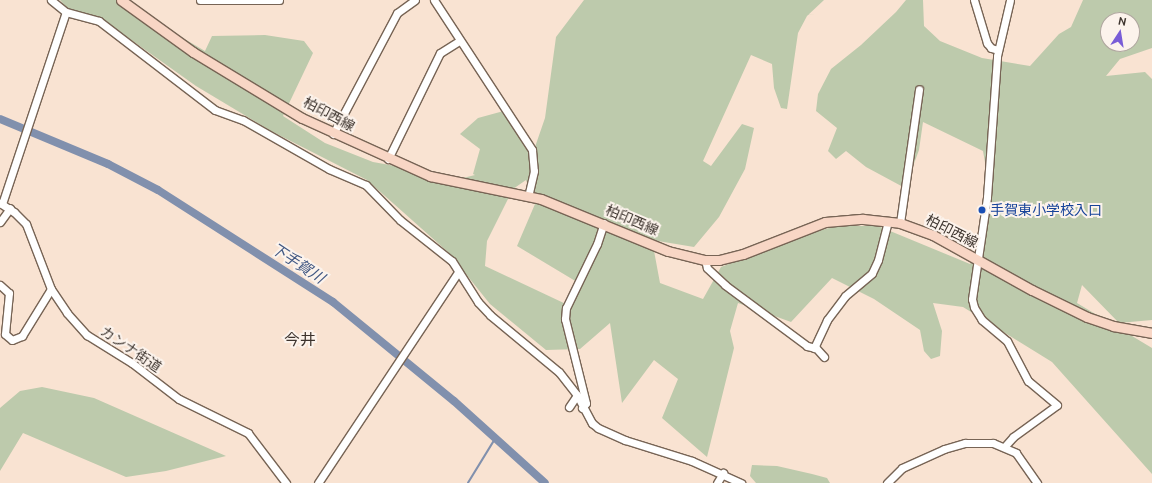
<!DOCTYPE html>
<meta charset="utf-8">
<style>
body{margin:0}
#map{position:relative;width:1152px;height:483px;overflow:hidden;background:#f9e3d2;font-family:Ubuntu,"Noto Sans JP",sans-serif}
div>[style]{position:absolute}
.green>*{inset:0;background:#bdcaac}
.stream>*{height:1.5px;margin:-0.75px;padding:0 0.75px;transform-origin:0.75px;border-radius:0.75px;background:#8190ad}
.river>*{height:8px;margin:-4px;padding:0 4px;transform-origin:4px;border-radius:4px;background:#8190ad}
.roads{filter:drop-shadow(1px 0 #776455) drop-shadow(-1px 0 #776455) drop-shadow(0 1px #776455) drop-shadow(0 -1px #776455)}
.minor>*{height:7px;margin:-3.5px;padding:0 3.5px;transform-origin:3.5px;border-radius:3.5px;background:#fff}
.major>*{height:9px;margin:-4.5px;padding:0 4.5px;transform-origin:4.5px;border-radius:4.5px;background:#f8d6c5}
.dots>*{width:11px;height:11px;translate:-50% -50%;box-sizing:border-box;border:2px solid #fcf3ec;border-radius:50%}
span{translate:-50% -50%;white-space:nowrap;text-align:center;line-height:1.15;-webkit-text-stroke:4px #fcf3ec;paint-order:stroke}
.street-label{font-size:14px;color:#3d342e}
.transit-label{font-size:14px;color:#164399}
.left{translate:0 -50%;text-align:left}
.water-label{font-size:15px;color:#415782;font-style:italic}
.quarter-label{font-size:16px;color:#3d342e}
.north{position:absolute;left:1100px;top:12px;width:40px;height:40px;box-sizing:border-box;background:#fcf3ec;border:1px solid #b0a7a0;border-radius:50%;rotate:12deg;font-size:11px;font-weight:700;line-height:16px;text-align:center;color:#3d342e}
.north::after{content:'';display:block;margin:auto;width:14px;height:18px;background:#795dd7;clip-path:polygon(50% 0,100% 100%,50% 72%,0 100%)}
</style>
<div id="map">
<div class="green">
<i style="clip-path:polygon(evenodd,60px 0,118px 0,205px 51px,212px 36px,265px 35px,304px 41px,313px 53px,283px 116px,325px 143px,373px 162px,463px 178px,475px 175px,473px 174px,480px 149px,460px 134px,478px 118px,511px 109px,535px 147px,545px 118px,556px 37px,584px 0,824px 0,807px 16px,798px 33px,787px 109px,781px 108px,774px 88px,772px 64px,751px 55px,703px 161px,711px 166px,742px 124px,754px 128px,745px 169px,719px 217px,694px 247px,652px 240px,660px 283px,703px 299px,721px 267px,798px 237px,836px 226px,878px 226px,970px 264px,981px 249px,987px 223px,989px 185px,983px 151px,923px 122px,919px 150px,905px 188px,866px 167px,846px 151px,836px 159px,828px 151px,837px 128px,816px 111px,818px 94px,831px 69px,861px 45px,896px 12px,906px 0,923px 0,924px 26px,940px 41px,982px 58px,1030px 66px,1059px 34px,1071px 27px,1083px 0,1152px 0,1152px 48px,1120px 59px,1106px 76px,1145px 72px,1152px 79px,1152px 320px,1119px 323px,1082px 285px,1077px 303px,1152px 348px,1152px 474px,1052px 362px,963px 307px,933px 303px,942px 331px,940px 356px,931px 359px,924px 351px,920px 330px,874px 299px,832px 278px,791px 322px,738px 303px,730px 331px,734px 348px,707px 457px,662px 418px,678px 379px,654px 360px,622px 403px,610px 323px,580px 349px,546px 350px,490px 304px,449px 253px,367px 180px,271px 131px,196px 86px,99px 17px,85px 16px,67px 8px,60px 0,1108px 20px,1132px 20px,1132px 44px,1108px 44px,1108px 20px,60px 0,526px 180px,535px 204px,517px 246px,577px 282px,568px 305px,485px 266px,487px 241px,513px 189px,526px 180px)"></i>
<i style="clip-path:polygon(42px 387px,94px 398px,226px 456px,166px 471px,126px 477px,23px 433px,0 471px,0 408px,20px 391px)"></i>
<i style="clip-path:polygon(752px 465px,777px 466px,812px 474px,827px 478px,830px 483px,756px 483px,750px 476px)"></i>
</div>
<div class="stream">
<i style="left:468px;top:483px;width:52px;rotate:-58.5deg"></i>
</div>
<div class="river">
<i style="left:0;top:119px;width:117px;rotate:22.6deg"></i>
<i style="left:108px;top:164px;width:56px;rotate:27.5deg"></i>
<i style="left:158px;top:190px;width:208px;rotate:32.6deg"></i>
<i style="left:333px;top:302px;width:156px;rotate:39.3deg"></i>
<i style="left:454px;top:401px;width:122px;rotate:42deg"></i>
</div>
<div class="roads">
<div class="minor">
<i style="left:51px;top:0;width:19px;rotate:39deg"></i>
<i style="left:66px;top:12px;width:34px;rotate:15deg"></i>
<i style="left:99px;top:21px;width:146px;rotate:37.5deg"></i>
<i style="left:215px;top:110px;width:30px;rotate:20deg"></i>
<i style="left:243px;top:120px;width:99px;rotate:29.7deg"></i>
<i style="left:329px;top:169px;width:40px;rotate:23.4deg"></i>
<i style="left:366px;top:185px;width:49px;rotate:45.8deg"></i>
<i style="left:400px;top:220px;width:66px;rotate:38.3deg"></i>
<i style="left:452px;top:261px;width:49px;rotate:57.6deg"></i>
<i style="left:478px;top:302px;width:18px;rotate:47deg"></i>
<i style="left:490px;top:315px;width:89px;rotate:39.6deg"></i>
<i style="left:559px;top:372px;width:29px;rotate:52deg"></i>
<i style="left:577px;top:395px;width:32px;rotate:62deg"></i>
<i style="left:592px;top:423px;width:8px;rotate:40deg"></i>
<i style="left:598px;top:428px;width:30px;rotate:24deg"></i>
<i style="left:625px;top:440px;width:70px;rotate:17.4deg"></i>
<i style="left:692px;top:461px;width:54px;rotate:24.2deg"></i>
<i style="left:200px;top:0;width:79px"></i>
<i style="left:434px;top:0;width:179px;rotate:56.8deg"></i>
<i style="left:532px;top:150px;width:21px;rotate:85deg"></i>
<i style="left:534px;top:171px;width:26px;rotate:103deg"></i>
<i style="left:974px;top:0;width:45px;rotate:73.2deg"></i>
<i style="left:987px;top:43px;width:6px;rotate:51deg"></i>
<i style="left:991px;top:48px;width:7px;rotate:16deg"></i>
<i style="left:333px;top:134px;width:137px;rotate:-62.1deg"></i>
<i style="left:397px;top:13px;width:22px;rotate:-36deg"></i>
<i style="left:388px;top:159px;width:118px;rotate:-63.9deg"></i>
<i style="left:440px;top:53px;width:22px;rotate:-32deg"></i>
<i style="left:0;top:203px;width:17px;rotate:33deg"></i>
<i style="left:14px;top:212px;width:17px;rotate:45deg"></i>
<i style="left:26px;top:224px;width:70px;rotate:69deg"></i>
<i style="left:51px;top:289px;width:29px;rotate:56deg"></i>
<i style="left:67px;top:313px;width:30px;rotate:48deg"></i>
<i style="left:87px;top:335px;width:53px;rotate:31.9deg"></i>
<i style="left:132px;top:363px;width:59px;rotate:37.5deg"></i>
<i style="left:179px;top:399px;width:77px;rotate:26.2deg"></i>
<i style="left:248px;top:433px;width:63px;rotate:52.8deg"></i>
<i style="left:2px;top:204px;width:202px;rotate:-71.6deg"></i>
<i style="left:0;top:222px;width:17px;rotate:-54deg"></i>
<i style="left:900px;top:223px;width:135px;rotate:-81.9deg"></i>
<i style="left:705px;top:260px;width:8px;rotate:76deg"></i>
<i style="left:707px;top:268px;width:25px;rotate:43deg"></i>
<i style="left:725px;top:285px;width:102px;rotate:36.6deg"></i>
<i style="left:807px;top:346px;width:9px;rotate:13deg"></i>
<i style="left:816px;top:348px;width:12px;rotate:48deg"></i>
<i style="left:0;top:285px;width:12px;rotate:42deg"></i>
<i style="left:9px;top:293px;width:41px;rotate:95.6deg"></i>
<i style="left:5px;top:334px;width:9px;rotate:41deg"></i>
<i style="left:12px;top:340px;width:11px;rotate:-22deg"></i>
<i style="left:22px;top:336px;width:55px;rotate:-58.3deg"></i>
<i style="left:814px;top:348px;width:31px;rotate:-65deg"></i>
<i style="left:827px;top:320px;width:30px;rotate:-53deg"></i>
<i style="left:845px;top:296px;width:35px;rotate:-40deg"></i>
<i style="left:872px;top:273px;width:14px;rotate:-65deg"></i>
<i style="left:878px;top:260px;width:40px;rotate:-75.6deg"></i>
<i style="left:569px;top:407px;width:14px;rotate:-56deg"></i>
<i style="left:582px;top:408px;width:6px;rotate:-51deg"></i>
<i style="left:586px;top:403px;width:87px;rotate:-104deg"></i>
<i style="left:565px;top:319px;width:11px;rotate:-85deg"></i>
<i style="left:566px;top:308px;width:71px;rotate:-64.2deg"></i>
<i style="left:597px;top:244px;width:22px;rotate:-72deg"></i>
<i style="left:1005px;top:446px;width:12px;rotate:-48deg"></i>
<i style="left:1013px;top:437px;width:54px;rotate:-36deg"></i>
<i style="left:1057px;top:405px;width:38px;rotate:-140deg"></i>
<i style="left:1028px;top:381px;width:45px;rotate:-117.7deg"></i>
<i style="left:1007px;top:341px;width:33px;rotate:-140deg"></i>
<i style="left:982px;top:320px;width:15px;rotate:-122deg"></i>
<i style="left:974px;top:307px;width:8px;rotate:-104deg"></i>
<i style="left:972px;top:299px;width:103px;rotate:-81.6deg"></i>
<i style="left:987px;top:197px;width:141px;rotate:-85.9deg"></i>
<i style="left:997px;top:56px;width:57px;rotate:-76.9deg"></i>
<i style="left:318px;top:483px;width:253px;rotate:-56.4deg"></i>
<i style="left:717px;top:483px;width:12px;rotate:-59deg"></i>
<i style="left:887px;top:483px;width:21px;rotate:-45deg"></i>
<i style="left:902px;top:468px;width:46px;rotate:-24.3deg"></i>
<i style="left:944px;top:449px;width:22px;rotate:-16deg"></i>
<i style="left:965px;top:443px;width:28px"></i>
<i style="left:993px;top:443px;width:25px;rotate:23deg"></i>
<i style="left:1016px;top:453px;width:37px;rotate:55deg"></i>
</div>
<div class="major">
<i style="left:121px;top:0;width:89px;rotate:35.8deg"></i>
<i style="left:193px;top:52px;width:127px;rotate:31.2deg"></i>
<i style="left:302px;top:118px;width:141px;rotate:24.4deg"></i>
<i style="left:430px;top:176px;width:113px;rotate:11.7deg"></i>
<i style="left:541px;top:199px;width:137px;rotate:22.3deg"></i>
<i style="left:668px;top:251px;width:38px;rotate:14deg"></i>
<i style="left:705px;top:260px;width:14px"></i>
<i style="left:719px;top:260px;width:25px;rotate:-14deg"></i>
<i style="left:743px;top:254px;width:88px;rotate:-21.3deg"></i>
<i style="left:825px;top:222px;width:38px;rotate:-5deg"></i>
<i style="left:863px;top:219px;width:37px;rotate:6deg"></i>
<i style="left:900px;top:223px;width:35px;rotate:20deg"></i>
<i style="left:933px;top:235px;width:113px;rotate:29.1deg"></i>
<i style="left:1032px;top:290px;width:61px;rotate:26.1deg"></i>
<i style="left:1087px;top:317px;width:28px;rotate:19deg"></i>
<i style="left:1113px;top:326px;width:40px;rotate:10deg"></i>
</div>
</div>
<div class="dots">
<i style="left:982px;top:210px;background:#1a4fb4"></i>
</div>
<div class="street-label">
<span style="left:329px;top:114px;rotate:28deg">柏印西線</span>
<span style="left:632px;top:220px;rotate:23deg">柏印西線</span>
<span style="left:952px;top:231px;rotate:27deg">柏印西線</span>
<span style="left:131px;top:349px;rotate:34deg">カンナ街道</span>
</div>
<div class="transit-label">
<span class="left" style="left:990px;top:210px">手賀東小学校入口</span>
</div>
<div class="water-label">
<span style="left:298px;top:263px;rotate:33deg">下手賀川</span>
</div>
<div class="quarter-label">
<span style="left:300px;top:339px">今井</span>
</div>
<div class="north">N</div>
</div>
